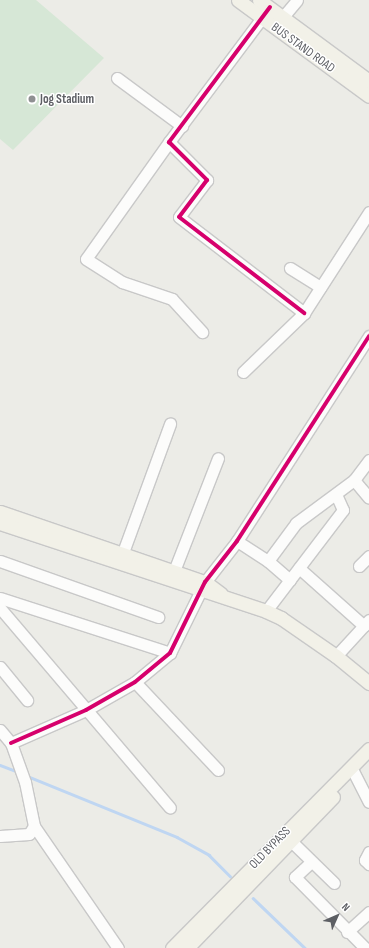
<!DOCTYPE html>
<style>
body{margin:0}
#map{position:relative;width:369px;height:948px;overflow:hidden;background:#ecece7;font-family:"Sofia Sans Condensed",sans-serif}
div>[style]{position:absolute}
.green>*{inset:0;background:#d6e7d6}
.stream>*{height:2.5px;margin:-1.25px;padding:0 1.25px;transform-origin:1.25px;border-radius:1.25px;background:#bfd6f2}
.roads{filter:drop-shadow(1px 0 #c8c8c8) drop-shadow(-1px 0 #c8c8c8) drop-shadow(0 1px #c8c8c8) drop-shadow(0 -1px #c8c8c8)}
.minor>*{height:11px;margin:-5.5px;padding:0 5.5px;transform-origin:5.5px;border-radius:5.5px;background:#fcfcfb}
.major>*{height:13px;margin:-6.5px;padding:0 6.5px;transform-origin:6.5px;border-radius:6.5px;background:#f2f1e8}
.cycleway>*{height:4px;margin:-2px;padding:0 2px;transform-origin:2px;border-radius:2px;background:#d6006c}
.dots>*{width:11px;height:11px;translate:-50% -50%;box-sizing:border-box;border:2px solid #fff;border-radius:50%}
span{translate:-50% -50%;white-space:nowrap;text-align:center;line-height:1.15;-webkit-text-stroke:3px #fff;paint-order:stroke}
.street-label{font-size:13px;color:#5d5f64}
.poi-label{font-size:13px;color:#5d5f64;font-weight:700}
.left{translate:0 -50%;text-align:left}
.north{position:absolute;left:317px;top:896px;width:40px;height:40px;-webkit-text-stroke:3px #fff;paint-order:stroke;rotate:45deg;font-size:11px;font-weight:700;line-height:16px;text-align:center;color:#5d5f64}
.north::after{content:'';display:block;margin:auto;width:14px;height:18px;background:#5d5f64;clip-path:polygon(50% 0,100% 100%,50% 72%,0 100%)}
</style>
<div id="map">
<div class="green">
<i style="clip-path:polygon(0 0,36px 0,104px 58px,13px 150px,0 139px)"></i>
</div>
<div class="stream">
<i style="left:0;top:765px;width:19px;rotate:21deg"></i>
<i style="left:27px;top:776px;width:162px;rotate:22.1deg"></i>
<i style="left:177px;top:837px;width:37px;rotate:29deg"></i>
<i style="left:209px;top:855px;width:30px;rotate:45deg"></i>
<i style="left:253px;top:898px;width:72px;rotate:43.9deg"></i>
</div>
<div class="roads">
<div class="minor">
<i style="left:267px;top:11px;width:164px;rotate:126.8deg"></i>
<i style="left:169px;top:142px;width:54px;rotate:45deg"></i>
<i style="left:207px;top:180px;width:46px;rotate:127.1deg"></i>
<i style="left:179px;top:217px;width:158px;rotate:37.5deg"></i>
<i style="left:277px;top:24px;width:31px;rotate:-50deg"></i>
<i style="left:117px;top:78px;width:81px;rotate:36.4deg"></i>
<i style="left:169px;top:142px;width:143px;rotate:125.4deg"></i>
<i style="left:86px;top:259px;width:43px;rotate:32.6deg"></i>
<i style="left:122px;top:282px;width:53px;rotate:18.8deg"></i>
<i style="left:172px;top:299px;width:45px;rotate:47.7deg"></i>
<i style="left:290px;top:268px;width:36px;rotate:32deg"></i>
<i style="left:243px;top:372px;width:85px;rotate:-44deg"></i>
<i style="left:304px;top:313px;width:120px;rotate:-57.2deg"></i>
<i style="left:354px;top:480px;width:23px;rotate:50deg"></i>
<i style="left:237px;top:541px;width:37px;rotate:33deg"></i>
<i style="left:268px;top:561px;width:29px;rotate:41deg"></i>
<i style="left:122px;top:555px;width:140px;rotate:-69.9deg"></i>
<i style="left:0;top:561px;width:168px;rotate:19.5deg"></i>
<i style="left:268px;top:561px;width:47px;rotate:-53.6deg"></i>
<i style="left:296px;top:523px;width:72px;rotate:-36.6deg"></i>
<i style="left:354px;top:480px;width:25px;rotate:-53deg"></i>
<i style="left:359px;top:566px;width:14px;rotate:-45deg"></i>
<i style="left:299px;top:568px;width:87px;rotate:41.7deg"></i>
<i style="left:174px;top:571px;width:121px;rotate:-68.7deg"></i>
<i style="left:0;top:598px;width:179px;rotate:17.9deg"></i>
<i style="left:0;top:608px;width:262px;rotate:49.6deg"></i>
<i style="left:266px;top:611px;width:127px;rotate:-52.7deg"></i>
<i style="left:343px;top:510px;width:17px;rotate:-114deg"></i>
<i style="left:336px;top:656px;width:49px;rotate:-47.5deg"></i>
<i style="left:0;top:667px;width:43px;rotate:50.7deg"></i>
<i style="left:135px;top:682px;width:121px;rotate:46.7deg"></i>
<i style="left:0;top:730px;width:17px;rotate:50deg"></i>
<i style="left:11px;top:743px;width:41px;rotate:70.3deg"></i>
<i style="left:25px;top:782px;width:45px;rotate:78.4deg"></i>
<i style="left:34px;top:826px;width:148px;rotate:55.5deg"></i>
<i style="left:11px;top:743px;width:82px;rotate:-23.7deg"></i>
<i style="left:86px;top:710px;width:56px;rotate:-29.7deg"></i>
<i style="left:135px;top:682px;width:45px;rotate:-39.6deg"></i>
<i style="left:170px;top:653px;width:79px;rotate:-63.8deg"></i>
<i style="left:205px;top:582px;width:52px;rotate:-52deg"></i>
<i style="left:237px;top:541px;width:244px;rotate:-57.2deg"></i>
<i style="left:351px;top:767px;width:39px;rotate:63deg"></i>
<i style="left:0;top:836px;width:29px;rotate:-4deg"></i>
<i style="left:29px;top:834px;width:9px;rotate:-58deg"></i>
<i style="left:291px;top:841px;width:60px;rotate:44.3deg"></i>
<i style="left:369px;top:852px;width:9px;rotate:117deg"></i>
<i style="left:365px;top:860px;width:6px;rotate:45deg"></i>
<i style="left:311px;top:862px;width:22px;rotate:137deg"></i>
<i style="left:295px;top:877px;width:100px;rotate:45.4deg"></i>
<i style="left:347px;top:932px;width:30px;rotate:-42deg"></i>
</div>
<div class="major">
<i style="left:238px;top:0;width:162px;rotate:36.2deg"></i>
<i style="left:259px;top:0;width:137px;rotate:36.4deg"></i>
<i style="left:0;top:512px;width:217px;rotate:18.9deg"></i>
<i style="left:205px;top:582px;width:20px;rotate:37deg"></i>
<i style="left:0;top:523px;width:280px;rotate:18.3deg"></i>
<i style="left:266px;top:611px;width:17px;rotate:25deg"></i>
<i style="left:281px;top:618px;width:67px;rotate:34.6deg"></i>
<i style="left:336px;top:656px;width:43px;rotate:39.3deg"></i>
<i style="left:172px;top:948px;width:280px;rotate:-45.3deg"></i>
<i style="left:187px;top:948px;width:210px;rotate:-46deg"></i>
</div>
</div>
<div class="cycleway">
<i style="left:270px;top:7px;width:169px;rotate:126.8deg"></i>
<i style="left:169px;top:142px;width:54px;rotate:45deg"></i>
<i style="left:207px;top:180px;width:46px;rotate:127.1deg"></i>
<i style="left:179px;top:217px;width:158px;rotate:37.5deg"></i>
<i style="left:11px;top:743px;width:82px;rotate:-23.7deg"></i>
<i style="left:86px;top:710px;width:56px;rotate:-29.7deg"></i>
<i style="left:135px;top:682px;width:45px;rotate:-39.6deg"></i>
<i style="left:170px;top:653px;width:79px;rotate:-63.8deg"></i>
<i style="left:205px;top:582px;width:52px;rotate:-52deg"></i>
<i style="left:237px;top:541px;width:244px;rotate:-57.2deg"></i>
</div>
<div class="dots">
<i style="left:32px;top:99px;background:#8f9092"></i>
</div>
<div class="street-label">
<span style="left:303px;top:48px;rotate:36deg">BUS STAND ROAD</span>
<span style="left:270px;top:848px;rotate:-46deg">OLD BYPASS</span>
</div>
<div class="poi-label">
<span class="left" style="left:40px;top:99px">Jog Stadium</span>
</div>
<div class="north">N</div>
</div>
